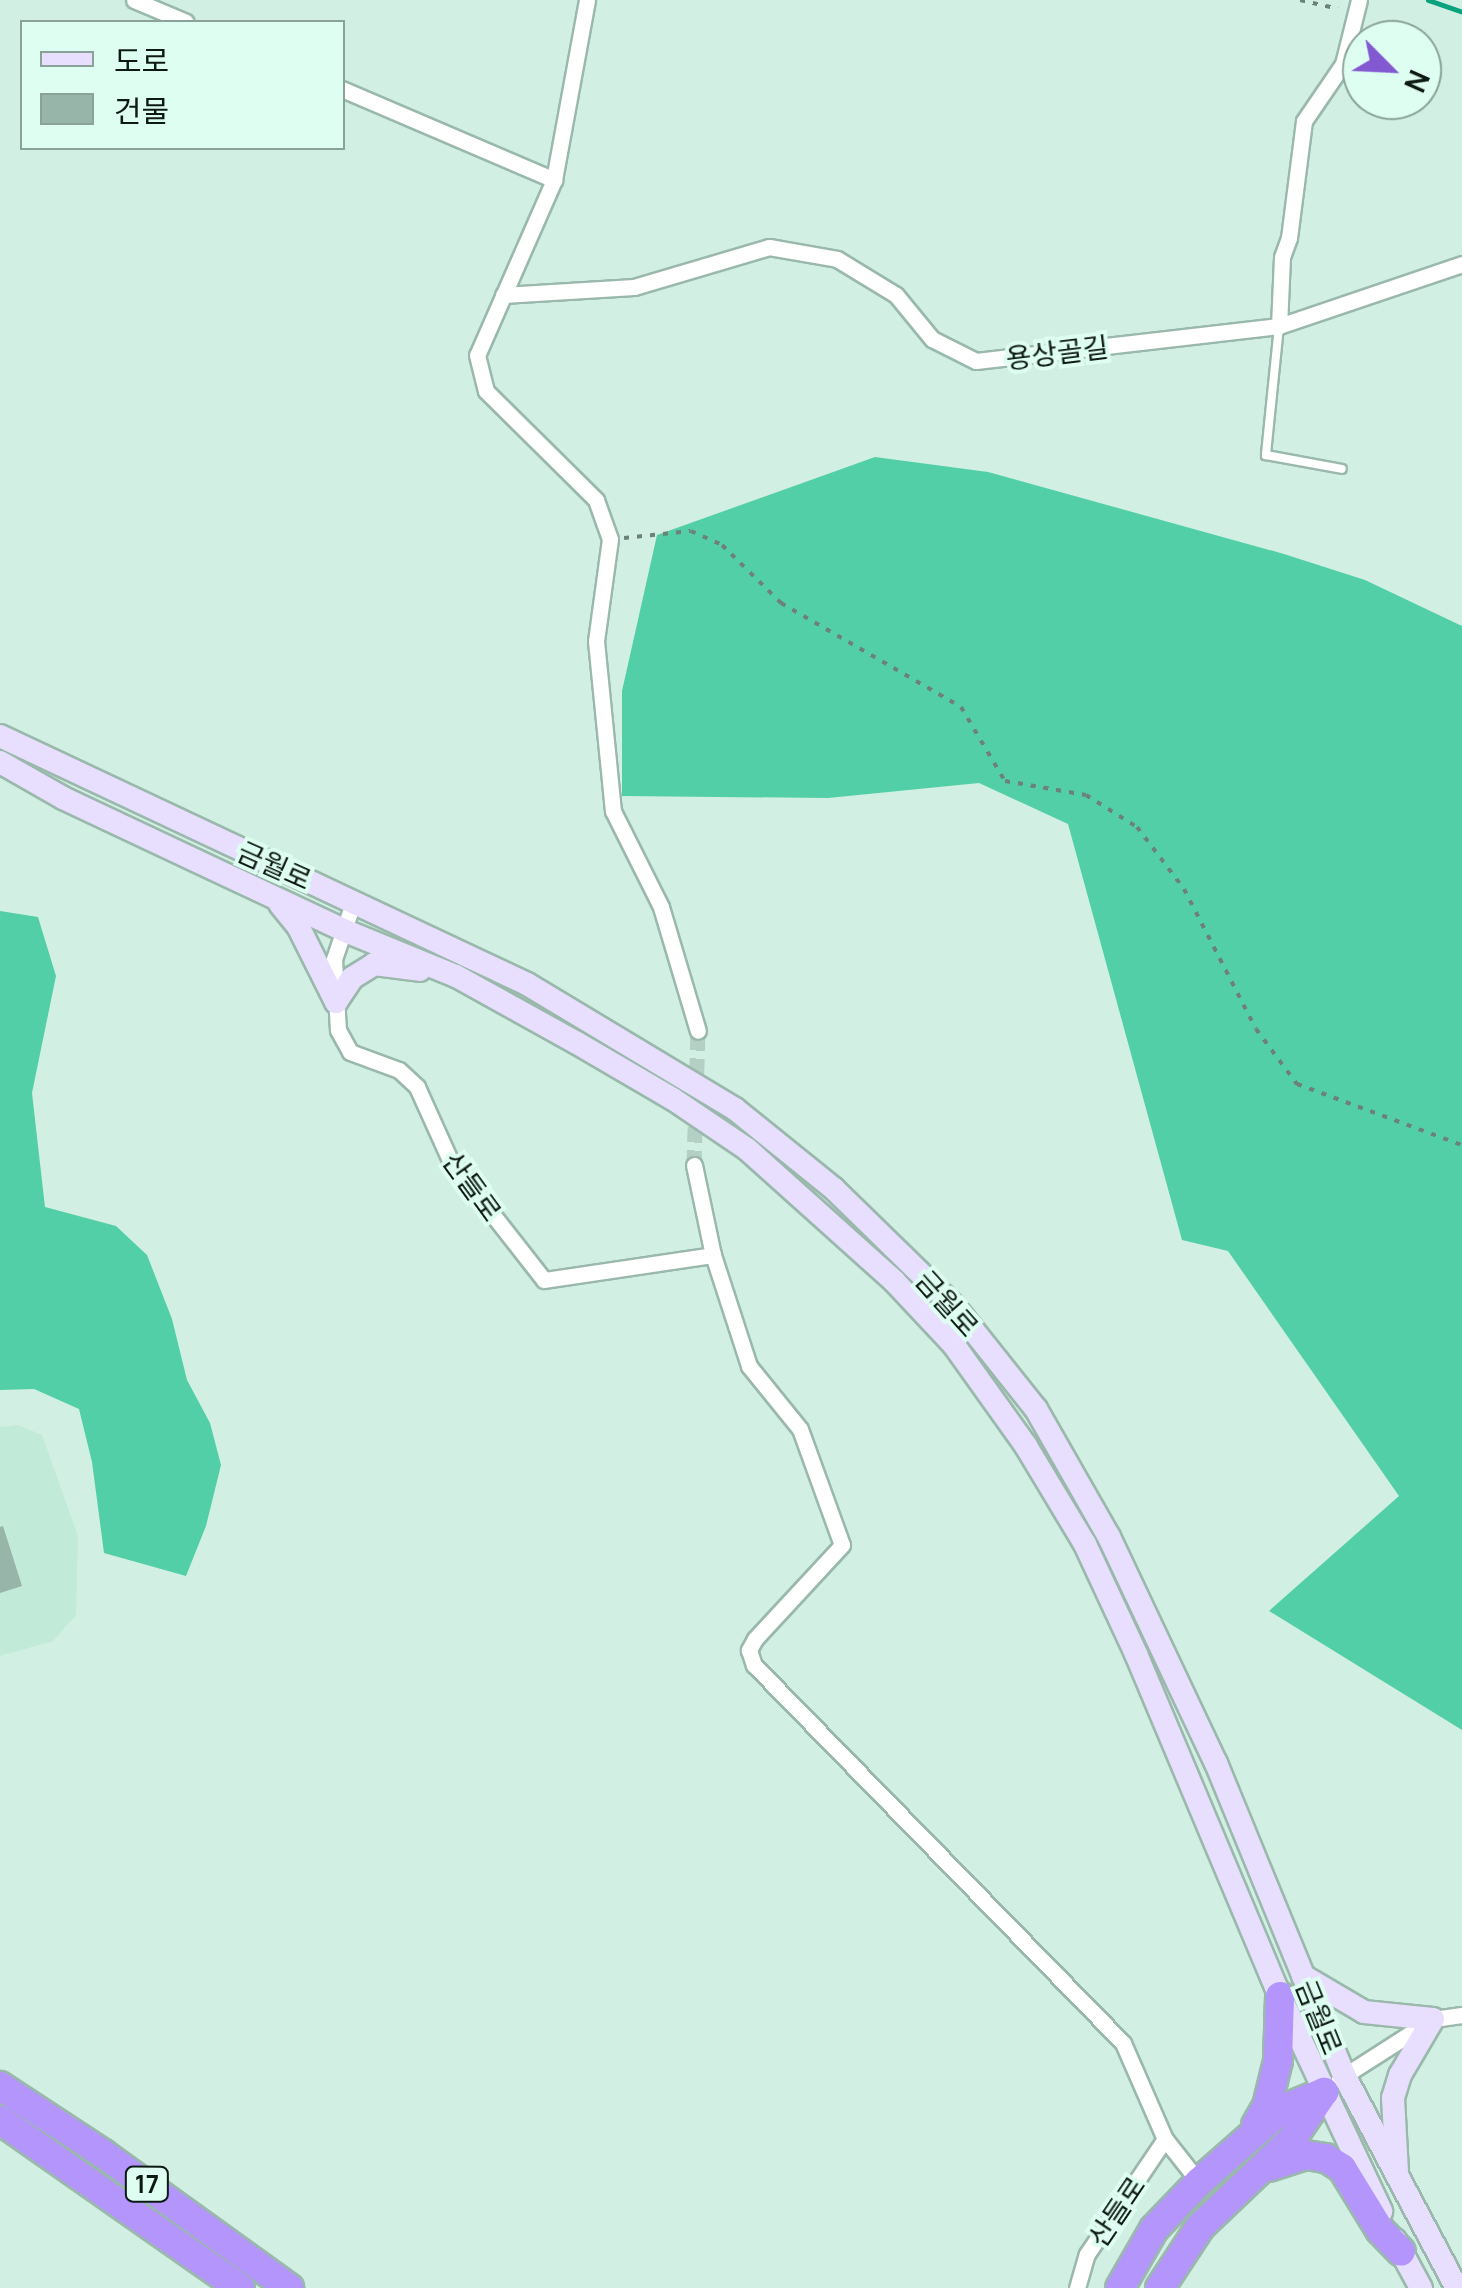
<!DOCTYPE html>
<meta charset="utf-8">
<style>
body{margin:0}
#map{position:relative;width:1462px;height:2288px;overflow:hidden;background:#d1f0e3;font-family:Manrope,"Noto Sans KR",sans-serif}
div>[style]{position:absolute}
.built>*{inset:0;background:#c1ead9}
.forest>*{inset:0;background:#53cfa7}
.stream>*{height:5px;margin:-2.5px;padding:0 2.5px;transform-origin:2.5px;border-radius:2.5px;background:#09a27c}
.building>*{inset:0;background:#97b5a9}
.minor-tunnel>*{height:15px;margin-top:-7.5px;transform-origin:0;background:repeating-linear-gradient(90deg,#b4d0c4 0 15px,transparent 0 23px)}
.path>*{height:4px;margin-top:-2px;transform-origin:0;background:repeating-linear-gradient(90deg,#6c8279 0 5px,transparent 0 13px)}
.roads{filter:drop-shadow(2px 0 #9ab8ac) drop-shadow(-2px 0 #9ab8ac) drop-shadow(0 2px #9ab8ac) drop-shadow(0 -2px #9ab8ac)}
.service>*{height:8px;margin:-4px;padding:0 4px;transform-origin:4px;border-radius:4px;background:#fff}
.minor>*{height:15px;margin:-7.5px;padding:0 7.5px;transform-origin:7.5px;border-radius:7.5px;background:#fff}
.secondary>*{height:22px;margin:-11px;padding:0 11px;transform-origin:11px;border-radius:11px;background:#e8dffe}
.motorway>*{height:28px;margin:-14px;padding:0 14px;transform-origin:14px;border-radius:14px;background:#b395fb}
span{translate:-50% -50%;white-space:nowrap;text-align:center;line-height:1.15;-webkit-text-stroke:8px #defef1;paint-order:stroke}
.shield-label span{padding:2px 8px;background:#defef1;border:2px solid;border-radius:8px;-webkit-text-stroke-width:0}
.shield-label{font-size:25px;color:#0d1914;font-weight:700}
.street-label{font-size:28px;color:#0d1914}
.legend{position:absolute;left:20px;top:20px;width:325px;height:130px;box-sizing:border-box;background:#defef1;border:2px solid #8aa299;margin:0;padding:12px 18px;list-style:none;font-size:30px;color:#0d1914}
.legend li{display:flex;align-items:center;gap:20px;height:50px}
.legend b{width:50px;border:2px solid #8aa299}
.north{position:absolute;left:1342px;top:20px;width:100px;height:100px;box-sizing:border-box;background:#defef1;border:2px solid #8aa299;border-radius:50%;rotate:114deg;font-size:28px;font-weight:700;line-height:40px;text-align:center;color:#0d1914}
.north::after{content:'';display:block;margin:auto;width:35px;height:45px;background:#8359d2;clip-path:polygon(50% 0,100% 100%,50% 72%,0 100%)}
</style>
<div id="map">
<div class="built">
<i style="clip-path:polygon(18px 1425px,42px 1435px,78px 1536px,76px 1615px,53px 1641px,0 1656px,0 1427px)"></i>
</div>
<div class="forest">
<i style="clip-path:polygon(875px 457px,988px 472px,1284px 554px,1365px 580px,1462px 626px,1462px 1730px,1269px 1611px,1399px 1496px,1228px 1251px,1182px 1240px,1068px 824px,979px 783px,828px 798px,622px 796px,622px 691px,657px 535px)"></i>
<i style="clip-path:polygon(0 911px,38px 917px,56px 976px,32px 1093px,45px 1207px,116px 1226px,147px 1255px,172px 1319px,187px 1380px,210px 1423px,221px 1465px,206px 1526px,186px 1576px,104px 1553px,92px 1462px,79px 1409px,34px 1389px,0 1390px)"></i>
</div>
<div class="stream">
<i style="left:1428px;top:0;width:36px;rotate:19deg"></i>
</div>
<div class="building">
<i style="clip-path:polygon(3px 1526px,22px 1586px,0 1593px,0 1527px)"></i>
</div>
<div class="minor-tunnel">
<i style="left:694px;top:1165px;width:134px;rotate:-88.3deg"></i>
</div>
<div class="path">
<i style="left:1300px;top:0;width:39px;rotate:13deg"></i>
<i style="left:624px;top:538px;width:67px;rotate:-6deg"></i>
<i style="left:691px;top:531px;width:34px;rotate:24deg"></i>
<i style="left:722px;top:545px;width:83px;rotate:44.5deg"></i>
<i style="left:781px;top:603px;width:208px;rotate:30deg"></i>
<i style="left:961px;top:707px;width:86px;rotate:59.3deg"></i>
<i style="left:1005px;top:781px;width:82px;rotate:9.8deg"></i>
<i style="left:1086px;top:795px;width:60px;rotate:32.1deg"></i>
<i style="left:1137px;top:827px;width:78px;rotate:52.8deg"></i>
<i style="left:1184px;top:889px;width:157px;rotate:62.8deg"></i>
<i style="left:1256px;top:1029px;width:69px;rotate:53.3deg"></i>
<i style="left:1297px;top:1084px;width:176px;rotate:20.3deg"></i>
</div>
<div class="roads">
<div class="service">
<i style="left:1279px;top:326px;width:130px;rotate:95.8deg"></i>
<i style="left:1266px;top:455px;width:77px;rotate:10.4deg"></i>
</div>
<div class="minor">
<i style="left:134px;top:0;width:56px;rotate:22.9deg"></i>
<i style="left:587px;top:0;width:183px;rotate:100.4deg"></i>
<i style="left:554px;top:180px;width:191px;rotate:113.7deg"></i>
<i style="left:477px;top:355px;width:37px;rotate:76deg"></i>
<i style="left:486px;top:391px;width:155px;rotate:44.7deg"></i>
<i style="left:596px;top:500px;width:41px;rotate:70.3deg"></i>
<i style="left:610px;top:539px;width:103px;rotate:97.8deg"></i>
<i style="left:596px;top:641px;width:171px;rotate:84.3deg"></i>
<i style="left:613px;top:811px;width:107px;rotate:63.4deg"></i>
<i style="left:661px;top:907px;width:129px;rotate:73.4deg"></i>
<i style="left:342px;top:89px;width:231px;rotate:23.2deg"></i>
<i style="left:503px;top:295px;width:131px;rotate:-3.5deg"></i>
<i style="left:634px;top:287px;width:141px;rotate:-16.5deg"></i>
<i style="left:769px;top:247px;width:69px;rotate:10deg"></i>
<i style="left:837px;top:259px;width:69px;rotate:31.4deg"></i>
<i style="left:896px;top:295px;width:57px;rotate:50.7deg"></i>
<i style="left:932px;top:339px;width:49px;rotate:26.6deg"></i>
<i style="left:976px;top:361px;width:305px;rotate:-6.6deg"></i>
<i style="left:1279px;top:326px;width:193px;rotate:-18.7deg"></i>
<i style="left:1279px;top:326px;width:69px;rotate:-87.5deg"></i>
<i style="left:1282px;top:257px;width:20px;rotate:-70deg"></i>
<i style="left:1289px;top:238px;width:118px;rotate:-82.7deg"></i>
<i style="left:1304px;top:121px;width:69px;rotate:-55.6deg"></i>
<i style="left:1343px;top:64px;width:66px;rotate:-76deg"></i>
<i style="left:354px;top:900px;width:62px;rotate:108.7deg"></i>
<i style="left:334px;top:959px;width:71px;rotate:86.8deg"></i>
<i style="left:338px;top:1030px;width:25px;rotate:61deg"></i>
<i style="left:350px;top:1052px;width:52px;rotate:20.2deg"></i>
<i style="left:399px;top:1070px;width:25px;rotate:43deg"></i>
<i style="left:417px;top:1087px;width:80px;rotate:65.7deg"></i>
<i style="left:450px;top:1160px;width:152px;rotate:51.9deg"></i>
<i style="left:544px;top:1280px;width:171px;rotate:-8.4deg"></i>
<i style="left:694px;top:1165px;width:92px;rotate:78.1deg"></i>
<i style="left:713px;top:1255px;width:117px;rotate:72deg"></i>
<i style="left:749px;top:1366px;width:81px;rotate:51deg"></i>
<i style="left:800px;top:1429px;width:123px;rotate:70.1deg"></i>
<i style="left:842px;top:1545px;width:128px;rotate:132.8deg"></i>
<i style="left:755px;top:1639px;width:13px;rotate:119deg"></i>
<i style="left:749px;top:1650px;width:16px;rotate:72deg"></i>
<i style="left:754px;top:1665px;width:528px;rotate:45.69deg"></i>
<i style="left:1123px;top:2043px;width:105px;rotate:66.4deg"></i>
<i style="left:1165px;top:2139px;width:55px;rotate:51.7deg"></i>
<i style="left:1339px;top:2079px;width:112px;rotate:-32.6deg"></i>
<i style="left:1433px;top:2019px;width:29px;rotate:-8deg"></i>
<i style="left:1077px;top:2288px;width:35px;rotate:-74deg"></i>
<i style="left:1087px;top:2254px;width:139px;rotate:-55.9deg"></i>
</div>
<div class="secondary">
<i style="left:0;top:736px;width:582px;rotate:25.2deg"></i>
<i style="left:527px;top:984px;width:243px;rotate:31deg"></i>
<i style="left:735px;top:1109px;width:127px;rotate:38.9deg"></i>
<i style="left:834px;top:1189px;width:168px;rotate:44.3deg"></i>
<i style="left:954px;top:1306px;width:132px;rotate:51.5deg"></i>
<i style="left:1036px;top:1409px;width:147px;rotate:60.3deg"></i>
<i style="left:1109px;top:1537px;width:250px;rotate:64.7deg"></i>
<i style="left:1216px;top:1763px;width:337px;rotate:67.7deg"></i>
<i style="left:1344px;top:2075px;width:241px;rotate:62.1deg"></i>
<i style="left:0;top:762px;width:73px;rotate:29.7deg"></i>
<i style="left:63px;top:798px;width:310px;rotate:25.2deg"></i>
<i style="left:343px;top:930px;width:122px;rotate:22.2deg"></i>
<i style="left:456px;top:976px;width:138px;rotate:29deg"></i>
<i style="left:577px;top:1043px;width:111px;rotate:30.3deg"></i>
<i style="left:673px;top:1099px;width:89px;rotate:34deg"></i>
<i style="left:747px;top:1149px;width:198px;rotate:41.9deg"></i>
<i style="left:894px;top:1281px;width:88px;rotate:46.8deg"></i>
<i style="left:954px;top:1345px;width:124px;rotate:54.5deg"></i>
<i style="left:1026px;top:1446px;width:114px;rotate:59deg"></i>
<i style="left:1085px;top:1544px;width:121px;rotate:65.1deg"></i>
<i style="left:1136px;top:1654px;width:371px;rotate:67.2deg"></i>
<i style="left:1280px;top:1996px;width:238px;rotate:64.8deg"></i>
<i style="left:280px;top:904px;width:28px;rotate:51deg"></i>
<i style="left:298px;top:926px;width:85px;rotate:63.4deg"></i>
<i style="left:336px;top:1002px;width:29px;rotate:-56deg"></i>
<i style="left:352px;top:978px;width:26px;rotate:-32deg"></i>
<i style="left:374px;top:964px;width:46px;rotate:7.4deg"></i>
<i style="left:1303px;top:1976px;width:71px;rotate:30.5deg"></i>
<i style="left:1364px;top:2012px;width:69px;rotate:5.8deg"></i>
<i style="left:1433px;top:2019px;width:65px;rotate:120.5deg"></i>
<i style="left:1400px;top:2075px;width:24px;rotate:107deg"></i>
<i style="left:1393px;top:2098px;width:73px;rotate:86.9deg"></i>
<i style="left:1395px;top:2240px;width:55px;rotate:61.6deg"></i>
</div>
<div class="motorway">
<i style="left:0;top:2086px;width:122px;rotate:33.3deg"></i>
<i style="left:102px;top:2153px;width:231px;rotate:35.8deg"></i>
<i style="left:0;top:2120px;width:293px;rotate:35deg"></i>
<i style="left:1256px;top:2125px;width:22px;rotate:-60deg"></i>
<i style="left:1267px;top:2106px;width:46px;rotate:-76.3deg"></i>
<i style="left:1278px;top:2061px;width:65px;rotate:-88.2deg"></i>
<i style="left:1269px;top:2167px;width:39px;rotate:-18deg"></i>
<i style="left:1306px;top:2155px;width:20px;rotate:9deg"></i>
<i style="left:1326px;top:2158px;width:19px;rotate:32deg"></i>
<i style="left:1342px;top:2168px;width:73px;rotate:58.5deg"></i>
<i style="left:1380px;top:2230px;width:30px;rotate:46deg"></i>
<i style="left:1120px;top:2288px;width:68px;rotate:-60deg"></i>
<i style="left:1154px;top:2229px;width:65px;rotate:-46.2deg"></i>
<i style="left:1199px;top:2182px;width:109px;rotate:-41.3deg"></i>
<i style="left:1281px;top:2110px;width:47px;rotate:-22.7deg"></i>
<i style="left:1160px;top:2288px;width:73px;rotate:-56.7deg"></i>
<i style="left:1200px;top:2227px;width:127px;rotate:-43.7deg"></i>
<i style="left:1292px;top:2139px;width:57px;rotate:-55.8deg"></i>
</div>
</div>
<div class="shield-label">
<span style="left:147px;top:2184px">17</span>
</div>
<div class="street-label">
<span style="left:1057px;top:352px;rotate:-7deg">용상골길</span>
<span style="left:275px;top:865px;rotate:24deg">금월로</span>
<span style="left:473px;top:1186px;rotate:54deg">산들로</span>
<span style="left:948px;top:1303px;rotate:48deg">금월로</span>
<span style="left:1320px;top:2017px;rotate:68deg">금월로</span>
<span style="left:1116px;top:2211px;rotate:-56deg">산들로</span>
</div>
<ul class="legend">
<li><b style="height:12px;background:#e8dffe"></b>도로</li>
<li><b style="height:28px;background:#97b5a9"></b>건물</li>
</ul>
<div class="north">N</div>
</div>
